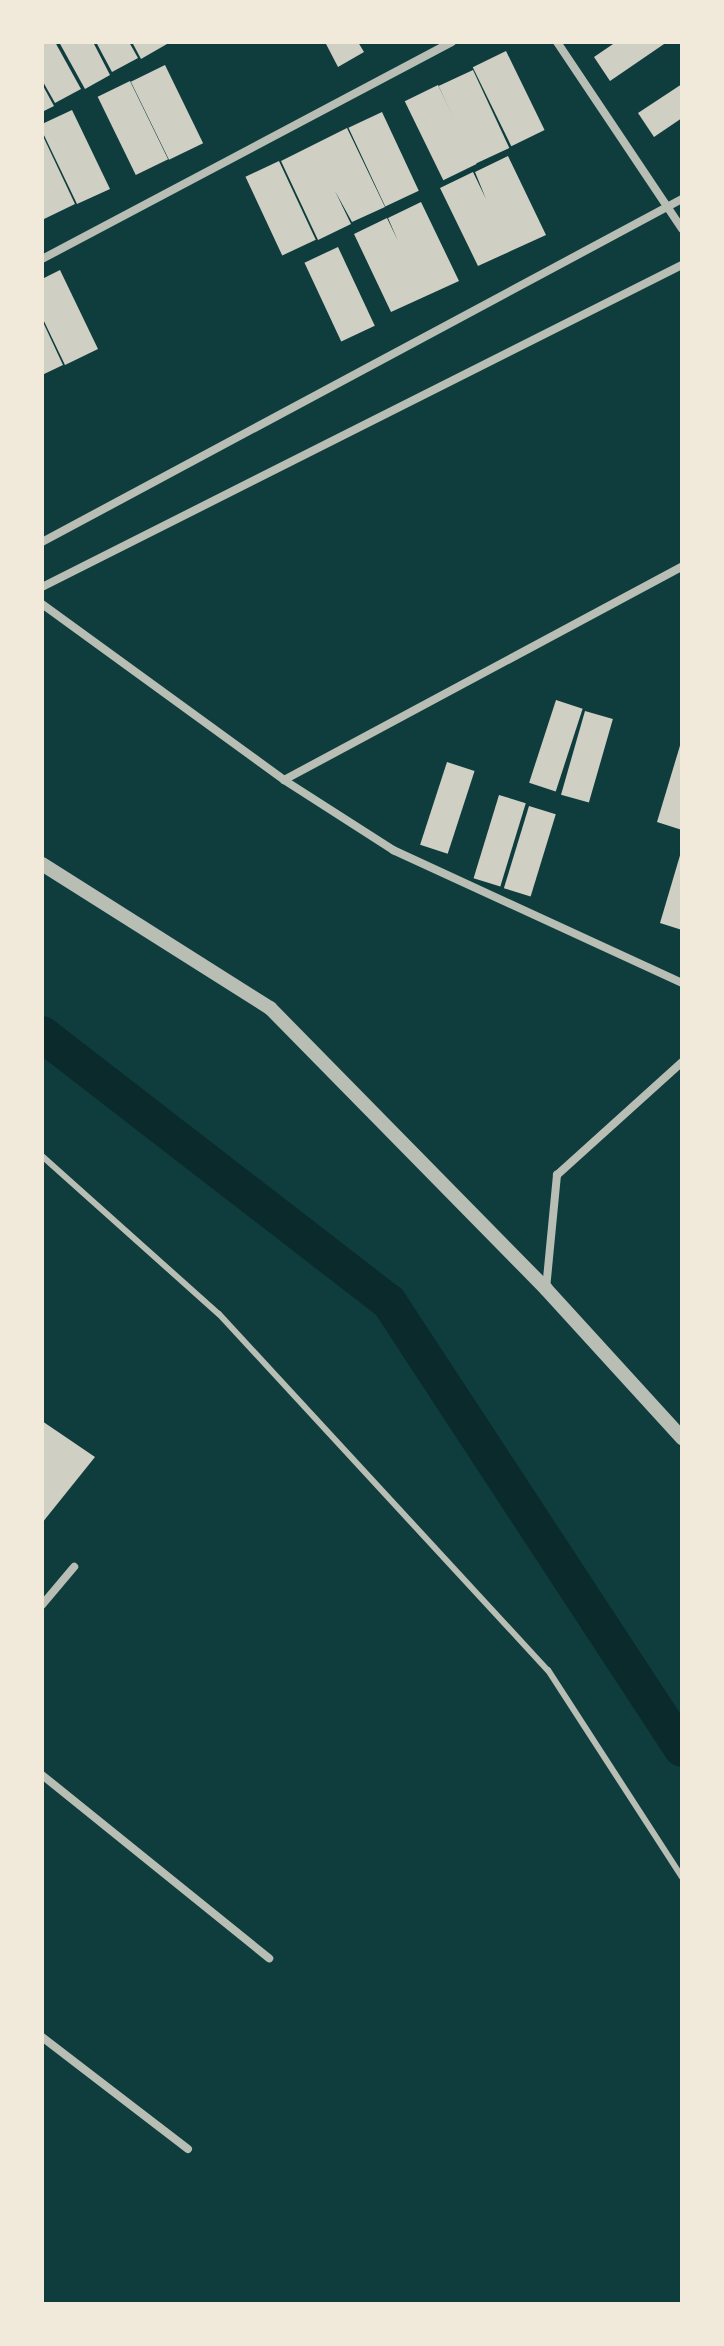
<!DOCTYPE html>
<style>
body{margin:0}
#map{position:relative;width:724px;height:2346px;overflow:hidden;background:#0f3d3e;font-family:"Golos Text",sans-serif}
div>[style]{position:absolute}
.canal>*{height:36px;margin:-18px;padding:0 18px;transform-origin:18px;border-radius:18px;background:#0a2a2b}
.building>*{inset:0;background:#cfcfc3;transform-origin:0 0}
.service>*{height:6px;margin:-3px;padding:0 3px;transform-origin:3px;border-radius:3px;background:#b8beb3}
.minor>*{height:8px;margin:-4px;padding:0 4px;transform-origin:4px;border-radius:4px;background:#b8beb3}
.tertiary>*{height:14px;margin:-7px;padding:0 7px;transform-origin:7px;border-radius:7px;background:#b8beb3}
span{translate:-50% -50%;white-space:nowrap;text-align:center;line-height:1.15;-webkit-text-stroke:8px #f1e9da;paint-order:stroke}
.frame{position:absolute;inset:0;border:44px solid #f1e9da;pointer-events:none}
</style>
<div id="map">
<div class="canal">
<i style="left:42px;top:1034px;width:438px;rotate:37.7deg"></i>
<i style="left:389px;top:1302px;width:534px;rotate:56.76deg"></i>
</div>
<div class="building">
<i style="clip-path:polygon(42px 42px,55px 42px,81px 89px,55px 103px,42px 80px)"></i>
<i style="clip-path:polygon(59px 42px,93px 42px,110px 75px,85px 89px)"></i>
<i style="clip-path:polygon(96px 42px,129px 42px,138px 58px,112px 72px)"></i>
<i style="clip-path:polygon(132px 42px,166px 42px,167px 44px,141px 59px)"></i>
<i style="clip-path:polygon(325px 42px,358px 42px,364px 52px,338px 67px)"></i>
<i style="clip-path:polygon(616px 42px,667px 42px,610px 81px,594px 57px)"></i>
<i style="left:506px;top:51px;width:88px;height:37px;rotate:64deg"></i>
<i style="left:165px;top:65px;width:87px;height:38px;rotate:64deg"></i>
<i style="left:473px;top:70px;width:86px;height:38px;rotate:65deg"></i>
<i style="left:130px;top:81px;width:87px;height:36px;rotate:64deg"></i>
<i style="clip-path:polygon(42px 84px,54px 106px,42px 112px)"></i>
<i style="clip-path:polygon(682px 84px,682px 118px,654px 137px,638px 113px)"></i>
<i style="left:438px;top:85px;width:88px;height:37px;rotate:64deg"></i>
<i style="clip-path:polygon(72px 110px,110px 189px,77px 204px,42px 131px,42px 124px)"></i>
<i style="left:382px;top:112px;width:87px;height:37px;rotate:65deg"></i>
<i style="clip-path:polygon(347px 128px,385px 207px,352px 222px,335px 191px,351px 224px,318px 240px,281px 161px)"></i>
<i style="clip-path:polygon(42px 134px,75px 204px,42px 220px)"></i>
<i style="clip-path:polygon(508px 156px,546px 235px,478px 266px,440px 188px,473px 172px,486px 199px,475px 172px)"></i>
<i style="left:279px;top:161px;width:87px;height:37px;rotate:65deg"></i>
<i style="clip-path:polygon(421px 202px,459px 281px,391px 312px,354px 234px,387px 218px,398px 241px,388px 218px)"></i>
<i style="left:338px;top:247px;width:87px;height:37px;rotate:65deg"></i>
<i style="clip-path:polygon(60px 270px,98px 349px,65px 365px,42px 317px,42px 279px)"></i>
<i style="clip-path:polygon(42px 320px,63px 365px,42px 375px)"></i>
<i style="left:556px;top:700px;width:28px;height:87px;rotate:18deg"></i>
<i style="left:585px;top:711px;width:29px;height:87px;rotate:16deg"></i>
<i style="clip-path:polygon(682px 739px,682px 830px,657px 822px)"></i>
<i style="left:447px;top:762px;width:29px;height:87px;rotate:18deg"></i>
<i style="left:499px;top:795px;width:28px;height:87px;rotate:17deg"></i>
<i style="left:529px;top:806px;width:28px;height:86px;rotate:17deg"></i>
<i style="clip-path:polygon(681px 852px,682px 852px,682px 930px,660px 923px)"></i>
<i style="clip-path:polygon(42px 1421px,95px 1457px,42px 1523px)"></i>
</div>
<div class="service">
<i style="left:42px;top:1156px;width:237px;rotate:41.8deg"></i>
<i style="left:219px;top:1314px;width:485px;rotate:47.3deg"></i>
<i style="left:548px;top:1670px;width:247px;rotate:57.1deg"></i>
</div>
<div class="minor">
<i style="left:557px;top:42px;width:225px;rotate:56.2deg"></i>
<i style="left:42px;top:259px;width:464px;rotate:-27.9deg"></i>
<i style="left:42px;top:542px;width:726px;rotate:-28.19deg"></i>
<i style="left:42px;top:587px;width:716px;rotate:-26.71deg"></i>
<i style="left:42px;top:604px;width:299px;rotate:36deg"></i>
<i style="left:284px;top:780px;width:130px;rotate:32.7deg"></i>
<i style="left:393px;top:850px;width:318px;rotate:24.7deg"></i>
<i style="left:284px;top:780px;width:451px;rotate:-28.2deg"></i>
<i style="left:546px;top:1289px;width:115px;rotate:-84.5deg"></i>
<i style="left:557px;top:1175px;width:169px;rotate:-42.1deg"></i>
<i style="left:42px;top:1605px;width:50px;rotate:-49.9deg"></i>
<i style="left:42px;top:1775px;width:292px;rotate:38.9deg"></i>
<i style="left:42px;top:2037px;width:184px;rotate:37.5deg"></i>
</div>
<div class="tertiary">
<i style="left:42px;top:864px;width:270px;rotate:32.3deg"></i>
<i style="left:270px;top:1008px;width:394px;rotate:45.5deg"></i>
<i style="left:546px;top:1289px;width:202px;rotate:47.6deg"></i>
</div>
<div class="frame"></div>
</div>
